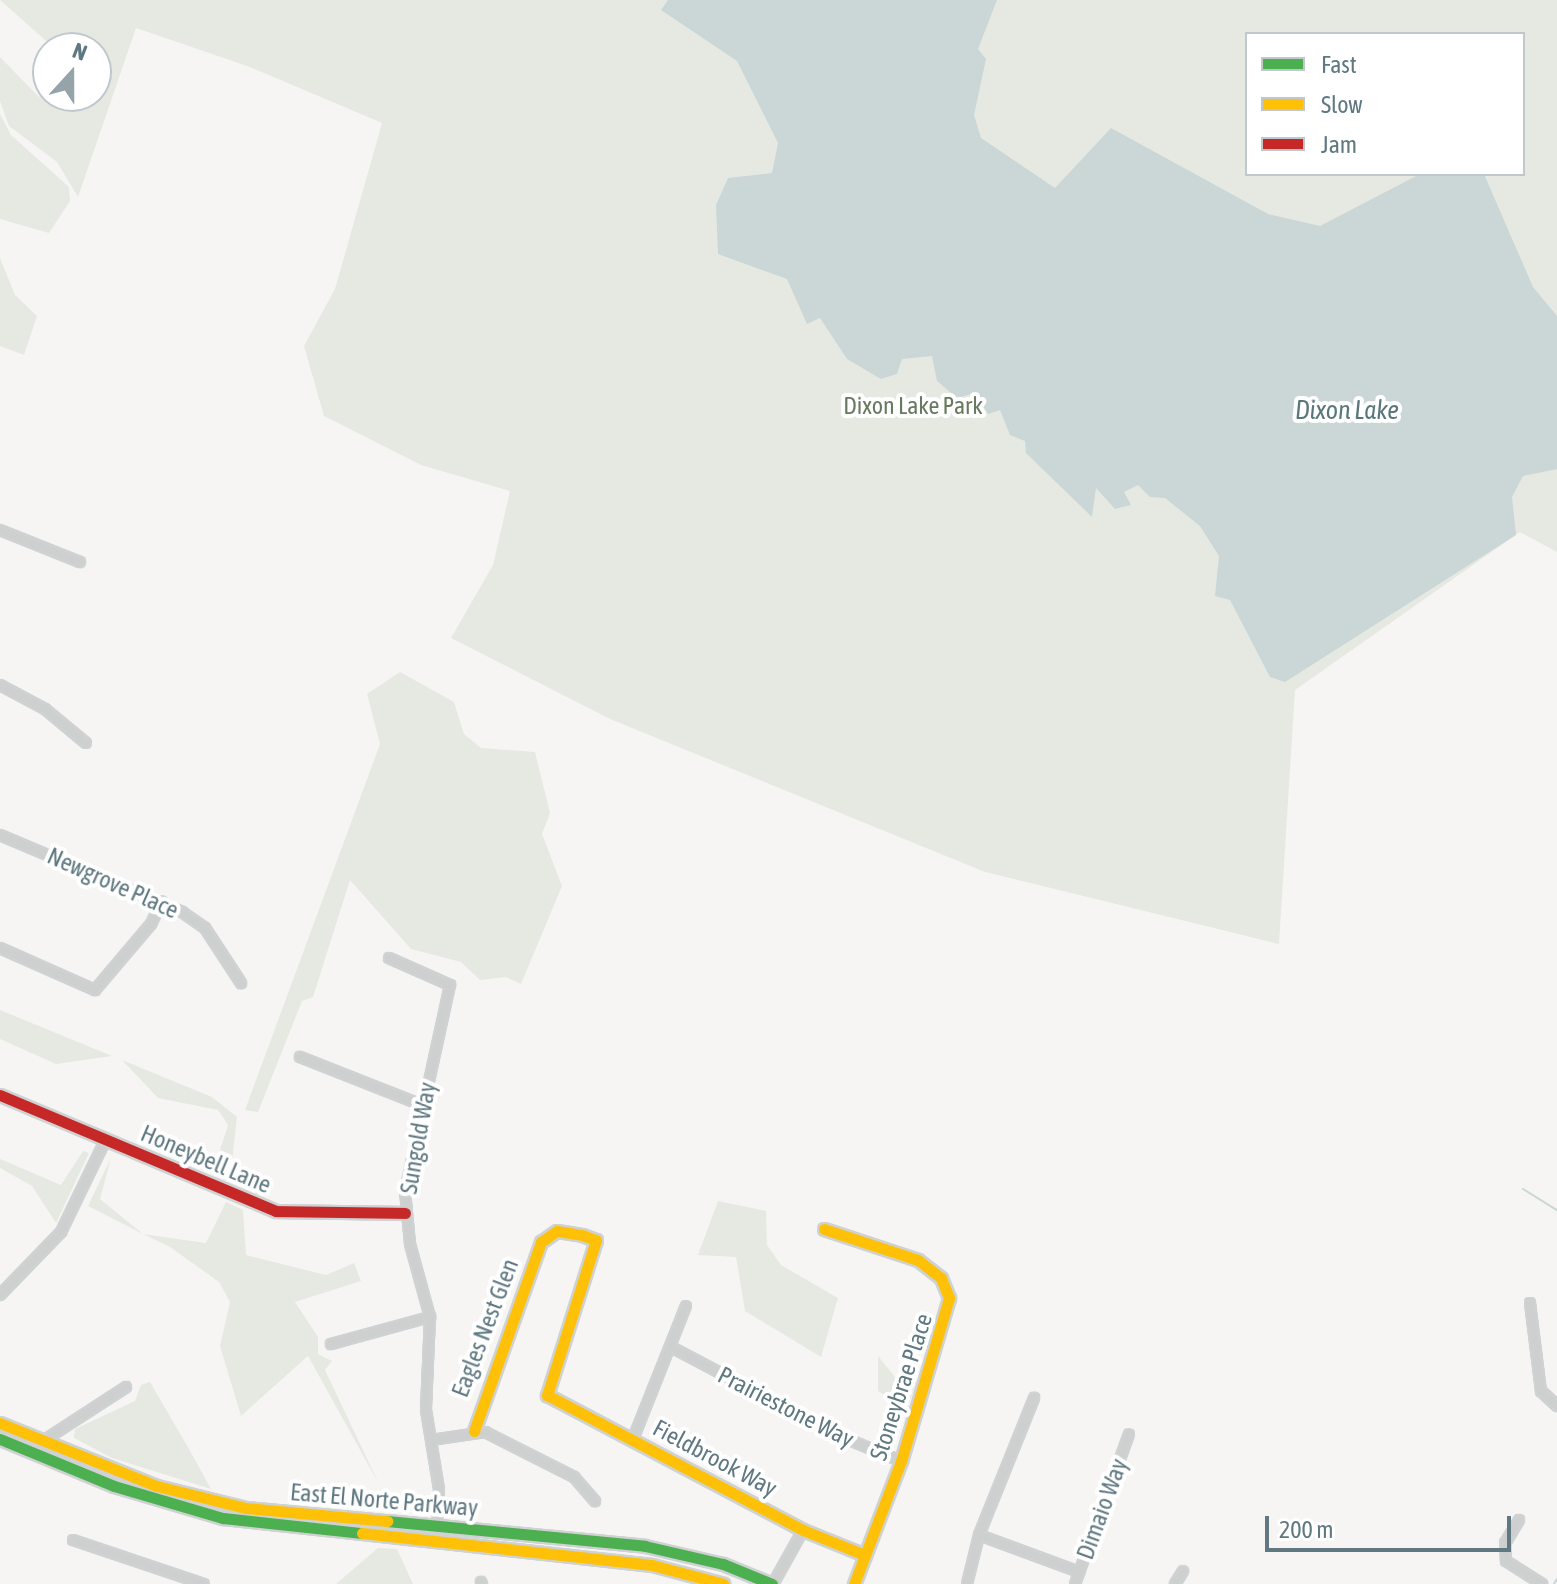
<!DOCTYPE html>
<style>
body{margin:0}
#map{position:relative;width:1557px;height:1584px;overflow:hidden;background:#f6f5f4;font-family:"Asap Condensed",sans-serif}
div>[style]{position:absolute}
.green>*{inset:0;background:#e6e9e2}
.water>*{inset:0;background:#cbd6d7}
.stream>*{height:2px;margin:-1px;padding:0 1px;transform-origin:1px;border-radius:1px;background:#cbd6d7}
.roads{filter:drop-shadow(2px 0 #cfd2d3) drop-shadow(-2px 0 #cfd2d3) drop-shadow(0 2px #cfd2d3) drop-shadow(0 -2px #cfd2d3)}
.street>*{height:8px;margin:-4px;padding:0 4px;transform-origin:4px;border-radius:4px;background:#cecfcf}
.fast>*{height:11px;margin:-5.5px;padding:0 5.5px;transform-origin:5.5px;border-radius:5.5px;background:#4caf50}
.slow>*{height:11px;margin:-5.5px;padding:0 5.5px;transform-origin:5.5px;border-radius:5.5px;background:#ffc107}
.jam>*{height:11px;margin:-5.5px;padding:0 5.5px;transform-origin:5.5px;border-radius:5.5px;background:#c62828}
span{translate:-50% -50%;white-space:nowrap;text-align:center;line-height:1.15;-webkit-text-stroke:8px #fff;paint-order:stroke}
.park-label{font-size:24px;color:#67795e}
.street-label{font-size:24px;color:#5f7881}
.water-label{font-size:26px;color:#5a787c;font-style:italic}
.legend{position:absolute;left:1245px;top:32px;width:280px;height:144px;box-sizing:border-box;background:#fff;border:2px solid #bfc9cd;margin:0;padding:10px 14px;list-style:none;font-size:24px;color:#5f7881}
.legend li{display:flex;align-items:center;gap:16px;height:40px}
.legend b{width:40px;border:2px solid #bfc9cd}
.north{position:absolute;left:32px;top:32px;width:80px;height:80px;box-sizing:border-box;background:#fff;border:2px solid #bfc9cd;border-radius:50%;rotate:21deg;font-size:22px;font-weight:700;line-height:32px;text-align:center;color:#5f7881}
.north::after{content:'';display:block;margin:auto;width:28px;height:36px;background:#94a4a9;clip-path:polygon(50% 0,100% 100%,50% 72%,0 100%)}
.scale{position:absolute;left:1265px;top:1516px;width:246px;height:36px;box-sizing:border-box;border:4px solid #5f7881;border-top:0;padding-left:10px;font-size:24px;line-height:28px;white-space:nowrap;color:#5f7881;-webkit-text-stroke:6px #fff;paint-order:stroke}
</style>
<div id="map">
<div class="green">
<i style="clip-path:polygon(evenodd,0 0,1557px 0,1557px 552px,1520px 532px,1295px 690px,1279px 944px,985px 872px,610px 719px,451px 638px,493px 565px,510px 491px,421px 465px,324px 416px,304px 346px,335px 289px,382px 123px,250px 67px,136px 28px,78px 197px,57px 162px,9px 126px,0 101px,0 57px,39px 97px,48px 89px,48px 96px,96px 96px,96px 48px,54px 48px,0 0,1247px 34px,1523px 34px,1523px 174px,1247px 174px,1247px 34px)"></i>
<i style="clip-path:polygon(0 114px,11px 135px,69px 187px,70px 201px,49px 233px,0 219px)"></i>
<i style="clip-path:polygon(0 258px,15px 295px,37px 316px,24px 355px,0 346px)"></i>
<i style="clip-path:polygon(400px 672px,454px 702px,464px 734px,481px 748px,535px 752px,550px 813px,542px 834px,562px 886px,521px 984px,506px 977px,480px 980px,461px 962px,411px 949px,350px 880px,313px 997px,302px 1001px,258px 1112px,245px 1110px,380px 744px,367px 694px)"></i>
<i style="clip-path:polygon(0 1010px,112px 1056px,56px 1064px,0 1039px)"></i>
<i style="clip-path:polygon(122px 1060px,212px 1097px,237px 1117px,232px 1162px,266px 1198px,212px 1175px,228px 1125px,218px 1110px,158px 1098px)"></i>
<i style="clip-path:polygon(83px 1151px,89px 1153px,56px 1223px,32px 1186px,0 1168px,0 1159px,61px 1185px)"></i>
<i style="clip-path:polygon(111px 1158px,100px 1199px,143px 1234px,206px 1243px,226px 1202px,243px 1210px,246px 1255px,326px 1275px,354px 1263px,361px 1281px,295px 1302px,318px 1337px,318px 1354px,332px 1361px,325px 1370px,379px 1484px,308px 1356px,241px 1416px,220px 1346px,230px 1302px,219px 1282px,170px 1247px,143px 1234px,88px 1206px)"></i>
<i style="clip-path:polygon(718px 1201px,766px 1211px,767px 1245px,781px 1265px,838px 1298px,821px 1357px,745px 1311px,736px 1257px,698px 1255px)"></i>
<i style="clip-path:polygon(878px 1356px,899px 1382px,917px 1381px,907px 1409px,878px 1391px)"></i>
<i style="clip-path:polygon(150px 1382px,189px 1449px,211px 1489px,112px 1458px,74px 1438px,75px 1429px,135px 1401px,141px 1385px)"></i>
<i style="clip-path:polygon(378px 1548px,397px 1549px,413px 1584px,336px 1584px)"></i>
</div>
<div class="water">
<i style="clip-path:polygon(668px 0,997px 0,978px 49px,986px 59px,974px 115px,981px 138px,1055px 188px,1111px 128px,1268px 214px,1320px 226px,1420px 174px,1484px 174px,1533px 287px,1557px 316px,1557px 469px,1523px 476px,1512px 497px,1516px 535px,1285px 682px,1270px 677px,1230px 600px,1215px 596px,1219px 556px,1200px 526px,1165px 498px,1150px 497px,1138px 485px,1124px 492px,1131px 505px,1115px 509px,1096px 488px,1092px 517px,1026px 453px,1025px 441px,1010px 435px,1000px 410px,988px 414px,975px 393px,957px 398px,937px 381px,932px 356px,902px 359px,897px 374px,881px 379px,847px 359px,820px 318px,807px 324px,787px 279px,718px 254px,716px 205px,728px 178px,772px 173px,778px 143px,737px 61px,661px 10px)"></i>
</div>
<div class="stream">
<i style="left:1523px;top:1189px;width:40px;rotate:32deg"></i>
<i style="left:1554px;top:1584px;width:6px;rotate:-59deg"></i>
</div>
<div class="roads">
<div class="street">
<i style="left:0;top:530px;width:86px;rotate:21.8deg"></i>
<i style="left:0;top:685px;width:51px;rotate:28.1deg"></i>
<i style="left:45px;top:709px;width:53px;rotate:39.7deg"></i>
<i style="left:0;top:835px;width:198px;rotate:22.9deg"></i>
<i style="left:182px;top:912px;width:28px;rotate:35deg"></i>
<i style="left:205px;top:928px;width:66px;rotate:56.8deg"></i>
<i style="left:0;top:948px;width:104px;rotate:23.9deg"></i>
<i style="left:95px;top:990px;width:87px;rotate:-49.7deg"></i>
<i style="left:151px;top:924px;width:25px;rotate:-64deg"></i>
<i style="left:389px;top:958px;width:67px;rotate:23.9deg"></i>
<i style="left:450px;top:985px;width:211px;rotate:102.3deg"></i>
<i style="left:405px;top:1191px;width:53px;rotate:84.6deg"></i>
<i style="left:410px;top:1244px;width:76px;rotate:74.7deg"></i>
<i style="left:430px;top:1317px;width:93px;rotate:92.5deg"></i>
<i style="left:426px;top:1410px;width:80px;rotate:80.7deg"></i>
<i style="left:439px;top:1489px;width:39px;rotate:93deg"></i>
<i style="left:300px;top:1057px;width:131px;rotate:21.5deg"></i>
<i style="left:0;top:1295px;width:88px;rotate:-45.9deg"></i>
<i style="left:61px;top:1232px;width:101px;rotate:-64.2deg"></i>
<i style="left:1530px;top:1303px;width:89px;rotate:82.9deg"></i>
<i style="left:1541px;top:1391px;width:22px;rotate:43deg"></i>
<i style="left:331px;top:1344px;width:103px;rotate:-15.3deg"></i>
<i style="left:673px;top:1348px;width:186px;rotate:27.9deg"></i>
<i style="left:837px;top:1435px;width:69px;rotate:22.1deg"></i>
<i style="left:633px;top:1439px;width:143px;rotate:-68.3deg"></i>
<i style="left:431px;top:1440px;width:55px;rotate:-8.4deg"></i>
<i style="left:485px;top:1432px;width:100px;rotate:26.8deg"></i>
<i style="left:574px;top:1477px;width:32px;rotate:49deg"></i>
<i style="left:43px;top:1441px;width:99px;rotate:-33deg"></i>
<i style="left:1519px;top:1520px;width:27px;rotate:121deg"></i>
<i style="left:1505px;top:1543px;width:18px;rotate:87deg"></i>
<i style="left:1506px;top:1561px;width:43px;rotate:32.6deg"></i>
<i style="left:979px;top:1535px;width:107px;rotate:20.3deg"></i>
<i style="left:73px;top:1540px;width:138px;rotate:18.6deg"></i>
<i style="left:481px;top:1582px;width:2px;rotate:63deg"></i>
<i style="left:773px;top:1584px;width:62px;rotate:-60.9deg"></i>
<i style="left:967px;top:1584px;width:50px;rotate:-76.2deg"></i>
<i style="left:979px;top:1535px;width:148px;rotate:-68.1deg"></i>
<i style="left:1075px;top:1584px;width:159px;rotate:-70.2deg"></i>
<i style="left:1175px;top:1584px;width:15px;rotate:-58deg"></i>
</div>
<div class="fast">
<i style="left:0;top:1439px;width:123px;rotate:22.4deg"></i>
<i style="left:114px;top:1486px;width:114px;rotate:16.4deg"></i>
<i style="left:223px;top:1518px;width:140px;rotate:6.2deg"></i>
<i style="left:387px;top:1521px;width:259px;rotate:5.5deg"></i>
<i style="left:645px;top:1546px;width:80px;rotate:13deg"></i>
<i style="left:723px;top:1564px;width:53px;rotate:22.2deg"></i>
</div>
<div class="slow">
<i style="left:824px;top:1229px;width:99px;rotate:18.3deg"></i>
<i style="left:918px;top:1260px;width:29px;rotate:38deg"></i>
<i style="left:941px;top:1278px;width:22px;rotate:68deg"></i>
<i style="left:949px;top:1298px;width:170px;rotate:106.4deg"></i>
<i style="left:901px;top:1461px;width:132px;rotate:110.9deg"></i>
<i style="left:0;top:1423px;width:169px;rotate:21.9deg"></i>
<i style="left:157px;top:1486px;width:92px;rotate:13.9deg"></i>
<i style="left:246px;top:1508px;width:142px;rotate:5.3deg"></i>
<i style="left:474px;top:1431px;width:201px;rotate:-70.5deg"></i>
<i style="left:541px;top:1242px;width:19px;rotate:-35deg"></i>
<i style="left:557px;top:1231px;width:25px;rotate:9deg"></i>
<i style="left:582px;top:1235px;width:15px;rotate:20deg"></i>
<i style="left:596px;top:1240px;width:163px;rotate:107.5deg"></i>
<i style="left:547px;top:1395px;width:289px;rotate:27.8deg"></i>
<i style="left:803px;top:1530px;width:67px;rotate:22deg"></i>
<i style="left:362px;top:1533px;width:292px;rotate:6.3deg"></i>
<i style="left:652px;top:1565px;width:74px;rotate:14.8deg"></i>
</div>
<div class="jam">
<i style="left:0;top:1095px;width:299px;rotate:22.8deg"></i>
<i style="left:276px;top:1211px;width:129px;rotate:0.9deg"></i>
</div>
</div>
<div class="park-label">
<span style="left:913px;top:406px">Dixon Lake Park</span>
</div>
<div class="street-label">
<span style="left:113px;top:883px;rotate:24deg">Newgrove Place</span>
<span style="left:418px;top:1138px;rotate:-80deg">Sungold Way</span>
<span style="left:206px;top:1159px;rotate:23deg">Honeybell Lane</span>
<span style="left:485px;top:1328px;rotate:-69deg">Eagles Nest Glen</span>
<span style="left:901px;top:1387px;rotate:-72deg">Stoneybrae Place</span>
<span style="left:786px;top:1407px;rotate:27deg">Prairiestone Way</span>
<span style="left:715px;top:1458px;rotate:28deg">Fieldbrook Way</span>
<span style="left:384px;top:1500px;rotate:5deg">East El Norte Parkway</span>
<span style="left:1102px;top:1509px;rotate:-70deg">Dimaio Way</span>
</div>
<div class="water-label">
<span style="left:1347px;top:411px">Dixon Lake</span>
</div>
<ul class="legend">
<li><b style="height:10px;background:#4caf50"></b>Fast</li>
<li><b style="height:10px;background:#ffc107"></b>Slow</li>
<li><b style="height:10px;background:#c62828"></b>Jam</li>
</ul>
<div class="north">N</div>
<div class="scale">200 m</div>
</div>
